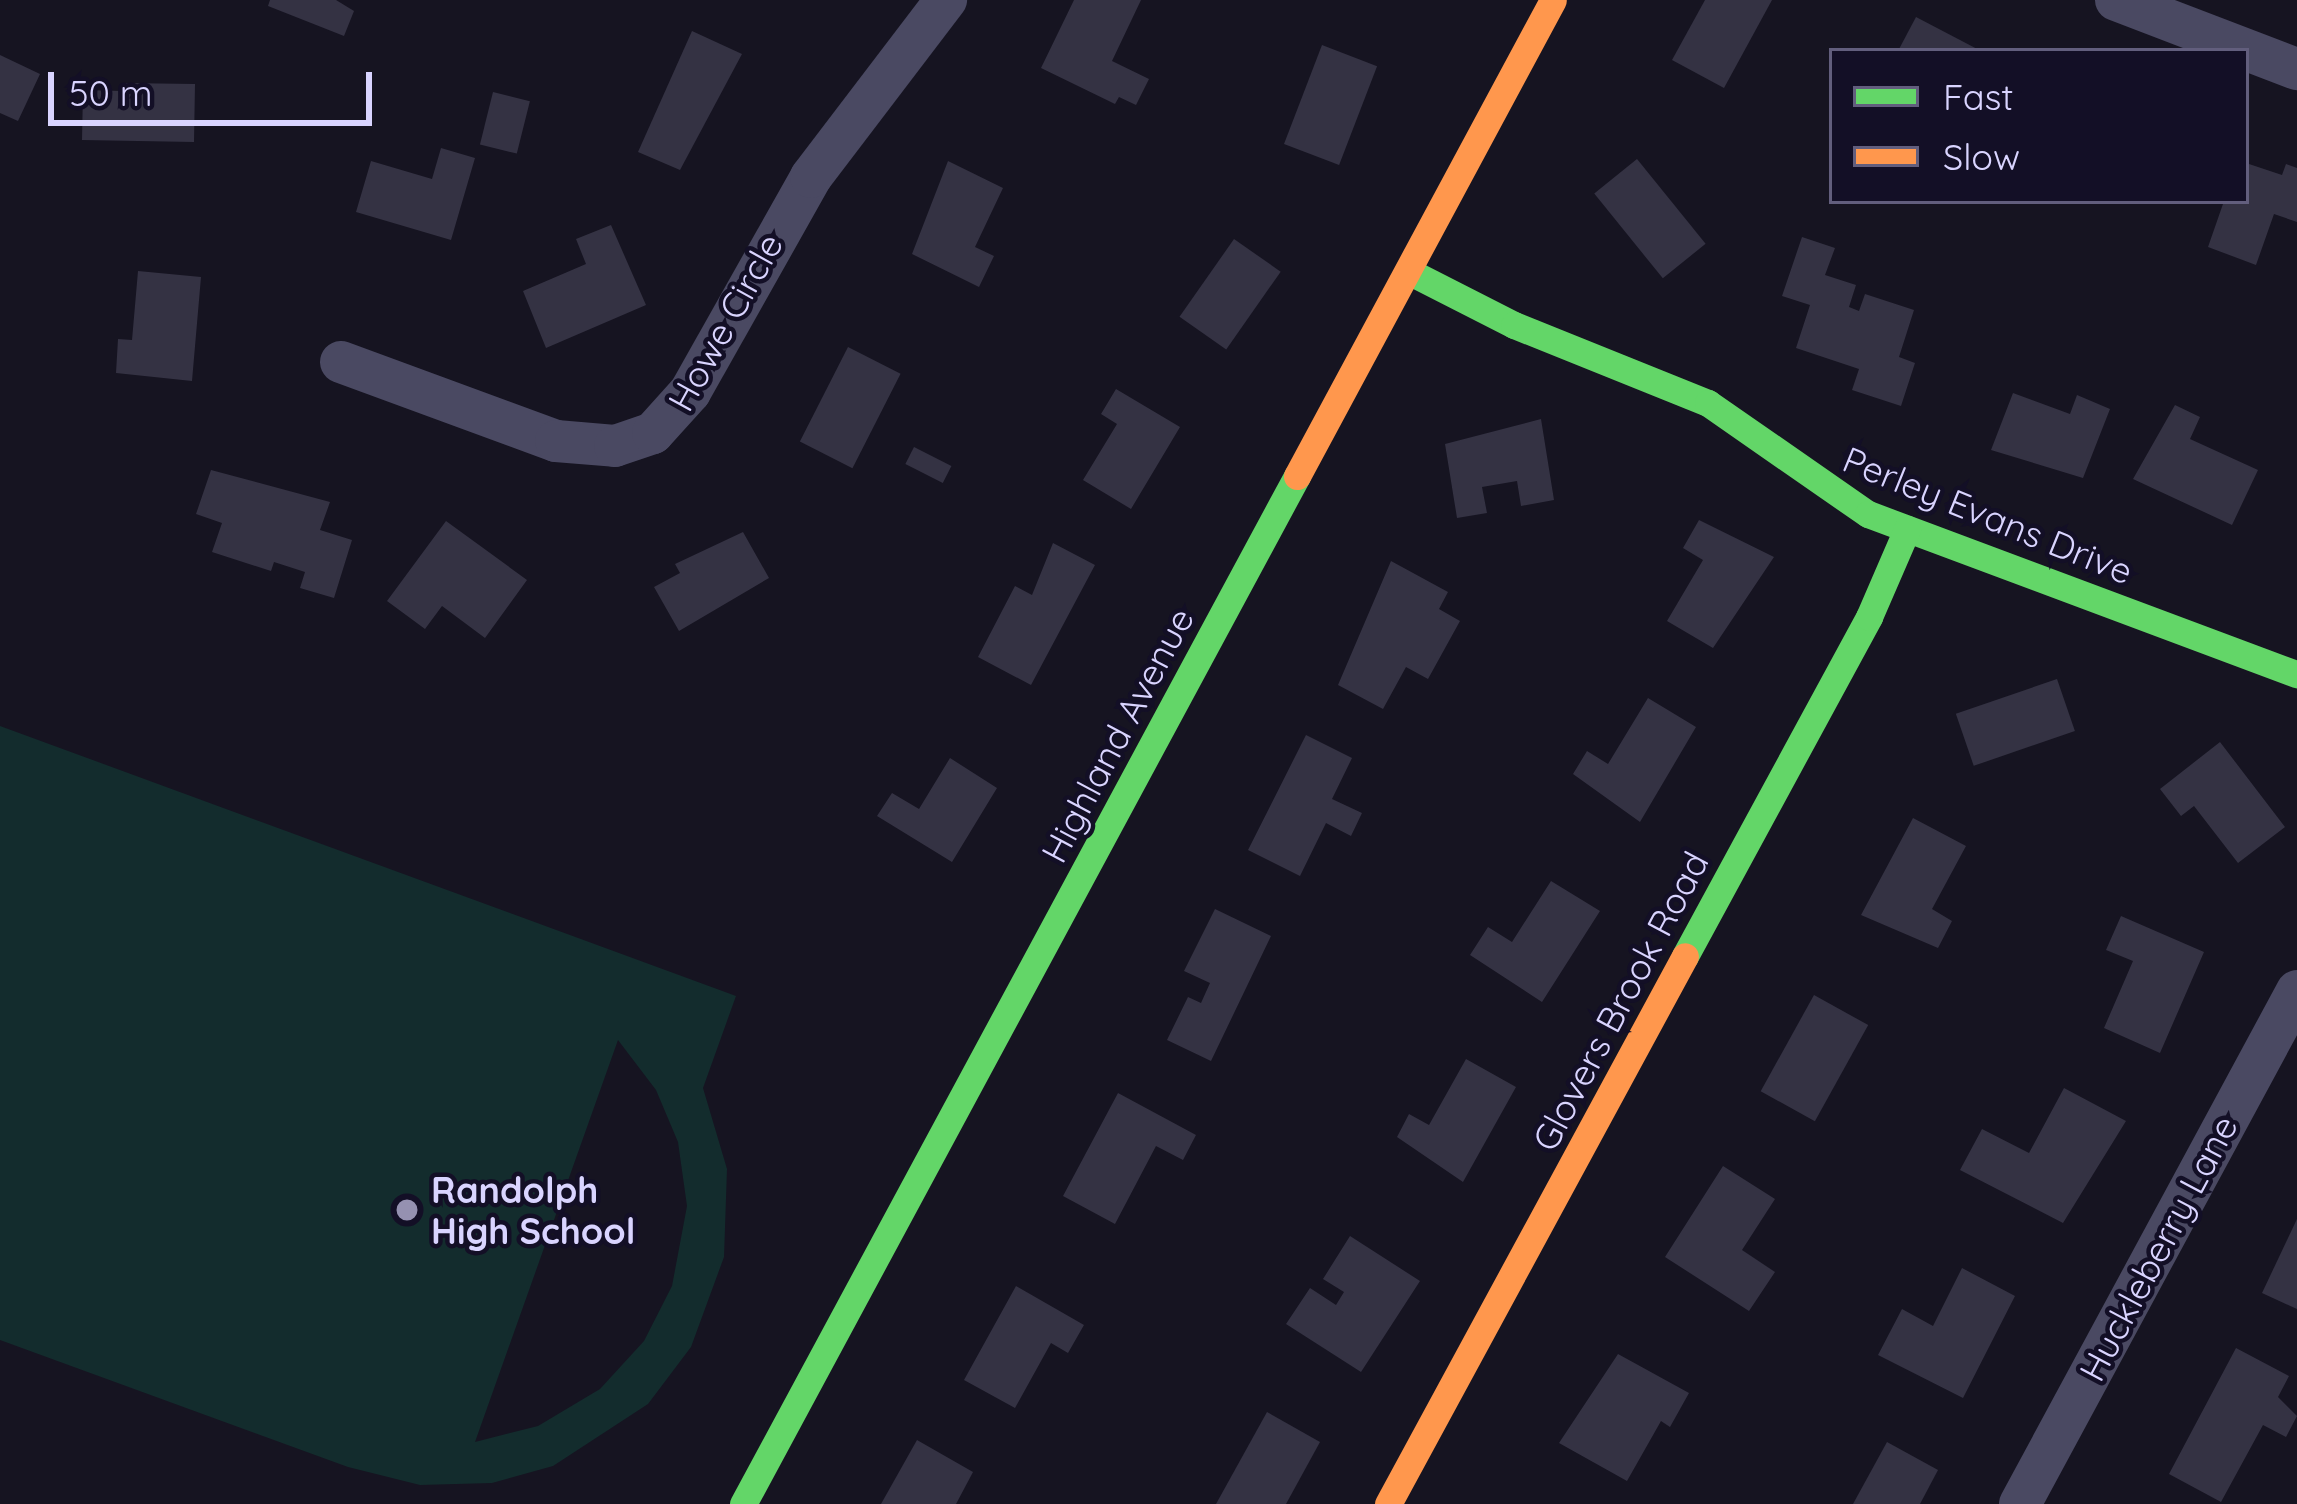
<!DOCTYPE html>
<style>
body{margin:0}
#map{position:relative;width:2297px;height:1504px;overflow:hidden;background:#161421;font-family:Quicksand,sans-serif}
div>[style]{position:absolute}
.green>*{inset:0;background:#132c2d}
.building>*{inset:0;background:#343243;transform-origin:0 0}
.street>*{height:42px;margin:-21px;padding:0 21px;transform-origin:21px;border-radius:21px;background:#4a4962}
.fast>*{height:27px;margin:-13.5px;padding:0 13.5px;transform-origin:13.5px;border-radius:13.5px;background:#63d668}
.slow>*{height:27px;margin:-13.5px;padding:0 13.5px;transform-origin:13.5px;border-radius:13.5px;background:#ff974d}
.dots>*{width:33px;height:33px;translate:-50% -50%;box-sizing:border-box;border:6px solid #130f26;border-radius:50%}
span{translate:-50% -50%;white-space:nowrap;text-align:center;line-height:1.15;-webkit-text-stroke:9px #130f26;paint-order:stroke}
.street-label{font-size:36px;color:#d9d4ff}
.poi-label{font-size:36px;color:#d9d4ff;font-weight:700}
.left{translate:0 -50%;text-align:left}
.legend{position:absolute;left:1829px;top:48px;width:420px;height:156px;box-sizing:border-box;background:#130f26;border:3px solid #625e7d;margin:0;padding:15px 21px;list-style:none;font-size:36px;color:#d9d4ff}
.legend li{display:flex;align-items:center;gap:24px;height:60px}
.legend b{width:60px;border:3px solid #625e7d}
.scale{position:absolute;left:48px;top:72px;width:324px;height:54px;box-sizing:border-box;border:6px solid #d9d4ff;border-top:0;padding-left:15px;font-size:36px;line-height:42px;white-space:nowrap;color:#d9d4ff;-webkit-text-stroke:9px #130f26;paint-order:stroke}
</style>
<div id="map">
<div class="green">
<i style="clip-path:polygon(evenodd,0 726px,736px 996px,703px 1088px,727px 1169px,724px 1257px,691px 1347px,648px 1404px,553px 1466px,492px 1483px,420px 1485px,348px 1467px,0 1340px,0 726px,618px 1040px,656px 1090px,678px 1142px,687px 1206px,672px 1286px,644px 1341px,600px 1389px,538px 1426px,475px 1442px,618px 1040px)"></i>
</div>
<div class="building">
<i style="clip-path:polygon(270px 0,336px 0,354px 11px,344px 36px,268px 6px)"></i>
<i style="clip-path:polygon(1074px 0,1141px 0,1112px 61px,1149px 79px,1136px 105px,1119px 97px,1115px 104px,1041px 68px)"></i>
<i style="clip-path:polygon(1705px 0,1772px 0,1724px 88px,1672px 60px)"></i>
<i style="clip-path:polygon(1916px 17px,1981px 51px,1898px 51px)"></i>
<i style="clip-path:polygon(692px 31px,742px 54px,680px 170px,638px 152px)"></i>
<i style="left:1322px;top:45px;width:59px;height:106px;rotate:21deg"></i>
<i style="clip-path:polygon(0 55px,40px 74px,18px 121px,0 113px)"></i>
<i style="clip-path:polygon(123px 83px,195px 84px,194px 142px,82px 140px,83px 90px,123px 91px)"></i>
<i style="left:493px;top:92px;width:38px;height:54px;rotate:14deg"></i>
<i style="clip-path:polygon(441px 148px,475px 158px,451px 240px,356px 212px,371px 161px,432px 179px)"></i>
<i style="left:1637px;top:159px;width:109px;height:55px;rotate:51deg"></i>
<i style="clip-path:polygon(948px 161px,1003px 188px,975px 247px,994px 256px,979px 287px,912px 254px)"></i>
<i style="clip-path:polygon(2246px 163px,2282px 175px,2286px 164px,2297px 168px,2297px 222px,2274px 214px,2256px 265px,2208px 247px,2224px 201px,2246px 201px)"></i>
<i style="clip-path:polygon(611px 225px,646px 305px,546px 348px,523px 291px,586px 264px,576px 239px)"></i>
<i style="clip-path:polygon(1802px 237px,1835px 248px,1825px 275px,1856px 285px,1849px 307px,1859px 311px,1865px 294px,1914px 310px,1899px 357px,1915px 363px,1901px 406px,1852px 390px,1859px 369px,1796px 348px,1810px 305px,1782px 296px)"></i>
<i style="left:1234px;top:239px;width:57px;height:95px;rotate:35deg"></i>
<i style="clip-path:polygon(138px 271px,201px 277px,192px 381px,116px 373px,118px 339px,132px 340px)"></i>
<i style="left:848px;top:347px;width:59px;height:106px;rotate:27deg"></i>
<i style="clip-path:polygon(1116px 389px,1180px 427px,1131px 509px,1083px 480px,1117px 424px,1101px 414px)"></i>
<i style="clip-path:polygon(2013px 393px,2070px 414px,2077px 395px,2110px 409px,2083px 478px,1991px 450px)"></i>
<i style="clip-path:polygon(2175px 405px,2200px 417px,2190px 439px,2258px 470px,2232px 525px,2133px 479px)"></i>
<i style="clip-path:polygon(1541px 419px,1554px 500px,1521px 506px,1517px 481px,1482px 487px,1487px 513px,1457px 518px,1445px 444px)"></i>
<i style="left:914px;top:447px;width:42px;height:19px;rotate:27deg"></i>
<i style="clip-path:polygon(211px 470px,330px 502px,320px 530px,352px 540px,334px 598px,300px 588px,305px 572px,274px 562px,271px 571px,212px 552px,222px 523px,196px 514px)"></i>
<i style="clip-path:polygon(1699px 520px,1774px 557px,1713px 648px,1667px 621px,1703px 560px,1683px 548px)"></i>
<i style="clip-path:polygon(446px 521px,527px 580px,485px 638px,442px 606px,425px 629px,387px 601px)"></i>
<i style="clip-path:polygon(743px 532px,769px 578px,679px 631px,654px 587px,680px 573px,675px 564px)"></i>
<i style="clip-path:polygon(1053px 543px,1095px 565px,1031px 685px,978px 657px,1015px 586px,1032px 595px)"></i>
<i style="clip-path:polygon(1391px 561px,1448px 592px,1439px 609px,1460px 621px,1428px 679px,1406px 667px,1383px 709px,1338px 685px)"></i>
<i style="left:2057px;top:679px;width:55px;height:107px;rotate:71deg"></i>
<i style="clip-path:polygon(1648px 698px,1696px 727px,1640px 822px,1573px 774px,1587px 751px,1608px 764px)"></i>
<i style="clip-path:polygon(1306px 735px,1352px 758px,1332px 799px,1362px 813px,1351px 836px,1326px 823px,1300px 876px,1248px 850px)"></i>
<i style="clip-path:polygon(2220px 742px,2285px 827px,2238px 863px,2194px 806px,2181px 816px,2160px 789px)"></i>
<i style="clip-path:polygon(950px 758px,997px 788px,952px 862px,877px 816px,892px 793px,919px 809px)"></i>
<i style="clip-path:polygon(1913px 818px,1966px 846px,1932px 909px,1952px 921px,1938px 948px,1861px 915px)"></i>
<i style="clip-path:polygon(1551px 881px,1600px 911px,1542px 1002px,1470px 955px,1488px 927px,1512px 942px)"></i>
<i style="clip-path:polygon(1215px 909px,1271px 936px,1211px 1061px,1167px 1040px,1188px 997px,1201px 1003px,1210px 983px,1184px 971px)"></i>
<i style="clip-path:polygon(2121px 916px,2204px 952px,2160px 1053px,2104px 1028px,2133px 961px,2106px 950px)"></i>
<i style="left:1814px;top:995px;width:62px;height:110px;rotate:29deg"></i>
<i style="clip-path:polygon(1466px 1059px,1516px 1087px,1463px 1182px,1397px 1137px,1409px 1114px,1429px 1125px)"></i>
<i style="clip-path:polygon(2064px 1088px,2126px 1121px,2063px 1223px,1960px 1170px,1982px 1129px,2029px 1153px)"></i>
<i style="clip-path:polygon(1118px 1093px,1196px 1135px,1183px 1160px,1156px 1146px,1115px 1224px,1063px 1196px)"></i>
<i style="clip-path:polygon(1723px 1166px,1775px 1199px,1742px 1250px,1775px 1272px,1749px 1311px,1665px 1257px)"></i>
<i style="clip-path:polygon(2297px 1219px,2297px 1309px,2262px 1293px)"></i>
<i style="clip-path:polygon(1350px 1236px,1420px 1281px,1361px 1372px,1286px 1324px,1310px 1288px,1336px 1305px,1344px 1292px,1323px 1279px)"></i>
<i style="clip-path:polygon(1962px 1268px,2015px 1296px,1963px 1398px,1878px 1355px,1902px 1309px,1933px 1326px)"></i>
<i style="clip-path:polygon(1016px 1286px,1084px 1325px,1068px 1353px,1051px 1343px,1015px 1408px,964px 1380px)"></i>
<i style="clip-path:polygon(2236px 1348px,2289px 1376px,2278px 1397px,2297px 1416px,2286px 1437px,2263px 1425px,2221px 1502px,2169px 1474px)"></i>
<i style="clip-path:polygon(1618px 1354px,1689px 1393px,1670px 1427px,1661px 1421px,1627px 1481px,1559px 1443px)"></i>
<i style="clip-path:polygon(1267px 1412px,1320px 1442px,1286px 1504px,1216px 1504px)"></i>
<i style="clip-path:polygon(917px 1440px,973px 1472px,956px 1504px,881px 1504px)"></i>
<i style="clip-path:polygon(1887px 1442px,1938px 1470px,1920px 1504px,1853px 1504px)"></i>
</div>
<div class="street">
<i style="left:2116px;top:0;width:194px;rotate:20.9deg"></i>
<i style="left:341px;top:362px;width:229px;rotate:20.2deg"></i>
<i style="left:556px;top:441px;width:59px;rotate:4.8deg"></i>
<i style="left:615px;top:446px;width:40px;rotate:-18.9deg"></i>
<i style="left:653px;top:433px;width:55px;rotate:-47.9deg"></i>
<i style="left:690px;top:392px;width:247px;rotate:-60.6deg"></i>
<i style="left:811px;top:177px;width:223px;rotate:-52.7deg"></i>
<i style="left:2020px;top:1504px;width:583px;rotate:-61.63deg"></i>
</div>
<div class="fast">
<i style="left:1408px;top:271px;width:119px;rotate:27deg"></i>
<i style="left:1514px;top:325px;width:209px;rotate:21.9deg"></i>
<i style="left:1708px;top:403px;width:195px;rotate:34.8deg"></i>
<i style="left:1868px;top:514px;width:458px;rotate:20.5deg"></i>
<i style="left:1685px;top:956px;width:386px;rotate:-61.5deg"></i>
<i style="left:1869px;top:617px;width:96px;rotate:-66.6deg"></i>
<i style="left:743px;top:1504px;width:1168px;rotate:-61.68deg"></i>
</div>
<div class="slow">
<i style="left:1297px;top:476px;width:540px;rotate:-61.73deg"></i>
<i style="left:1388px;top:1504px;width:623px;rotate:-61.54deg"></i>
</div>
<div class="dots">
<i style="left:407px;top:1210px;background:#9591b1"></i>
</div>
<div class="street-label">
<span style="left:725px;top:322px;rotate:-61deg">Howe Circle</span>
<span style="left:1988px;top:515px;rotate:22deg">Perley Evans Drive</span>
<span style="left:1117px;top:735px;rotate:-62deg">Highland Avenue</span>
<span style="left:1620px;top:1001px;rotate:-62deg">Glovers Brook Road</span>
<span style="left:2158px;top:1248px;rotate:-62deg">Huckleberry Lane</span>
</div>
<div class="poi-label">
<span class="left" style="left:431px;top:1210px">Randolph<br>High School</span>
</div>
<ul class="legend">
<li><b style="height:15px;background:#63d668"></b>Fast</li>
<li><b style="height:15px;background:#ff974d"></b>Slow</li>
</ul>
<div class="scale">50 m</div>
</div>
